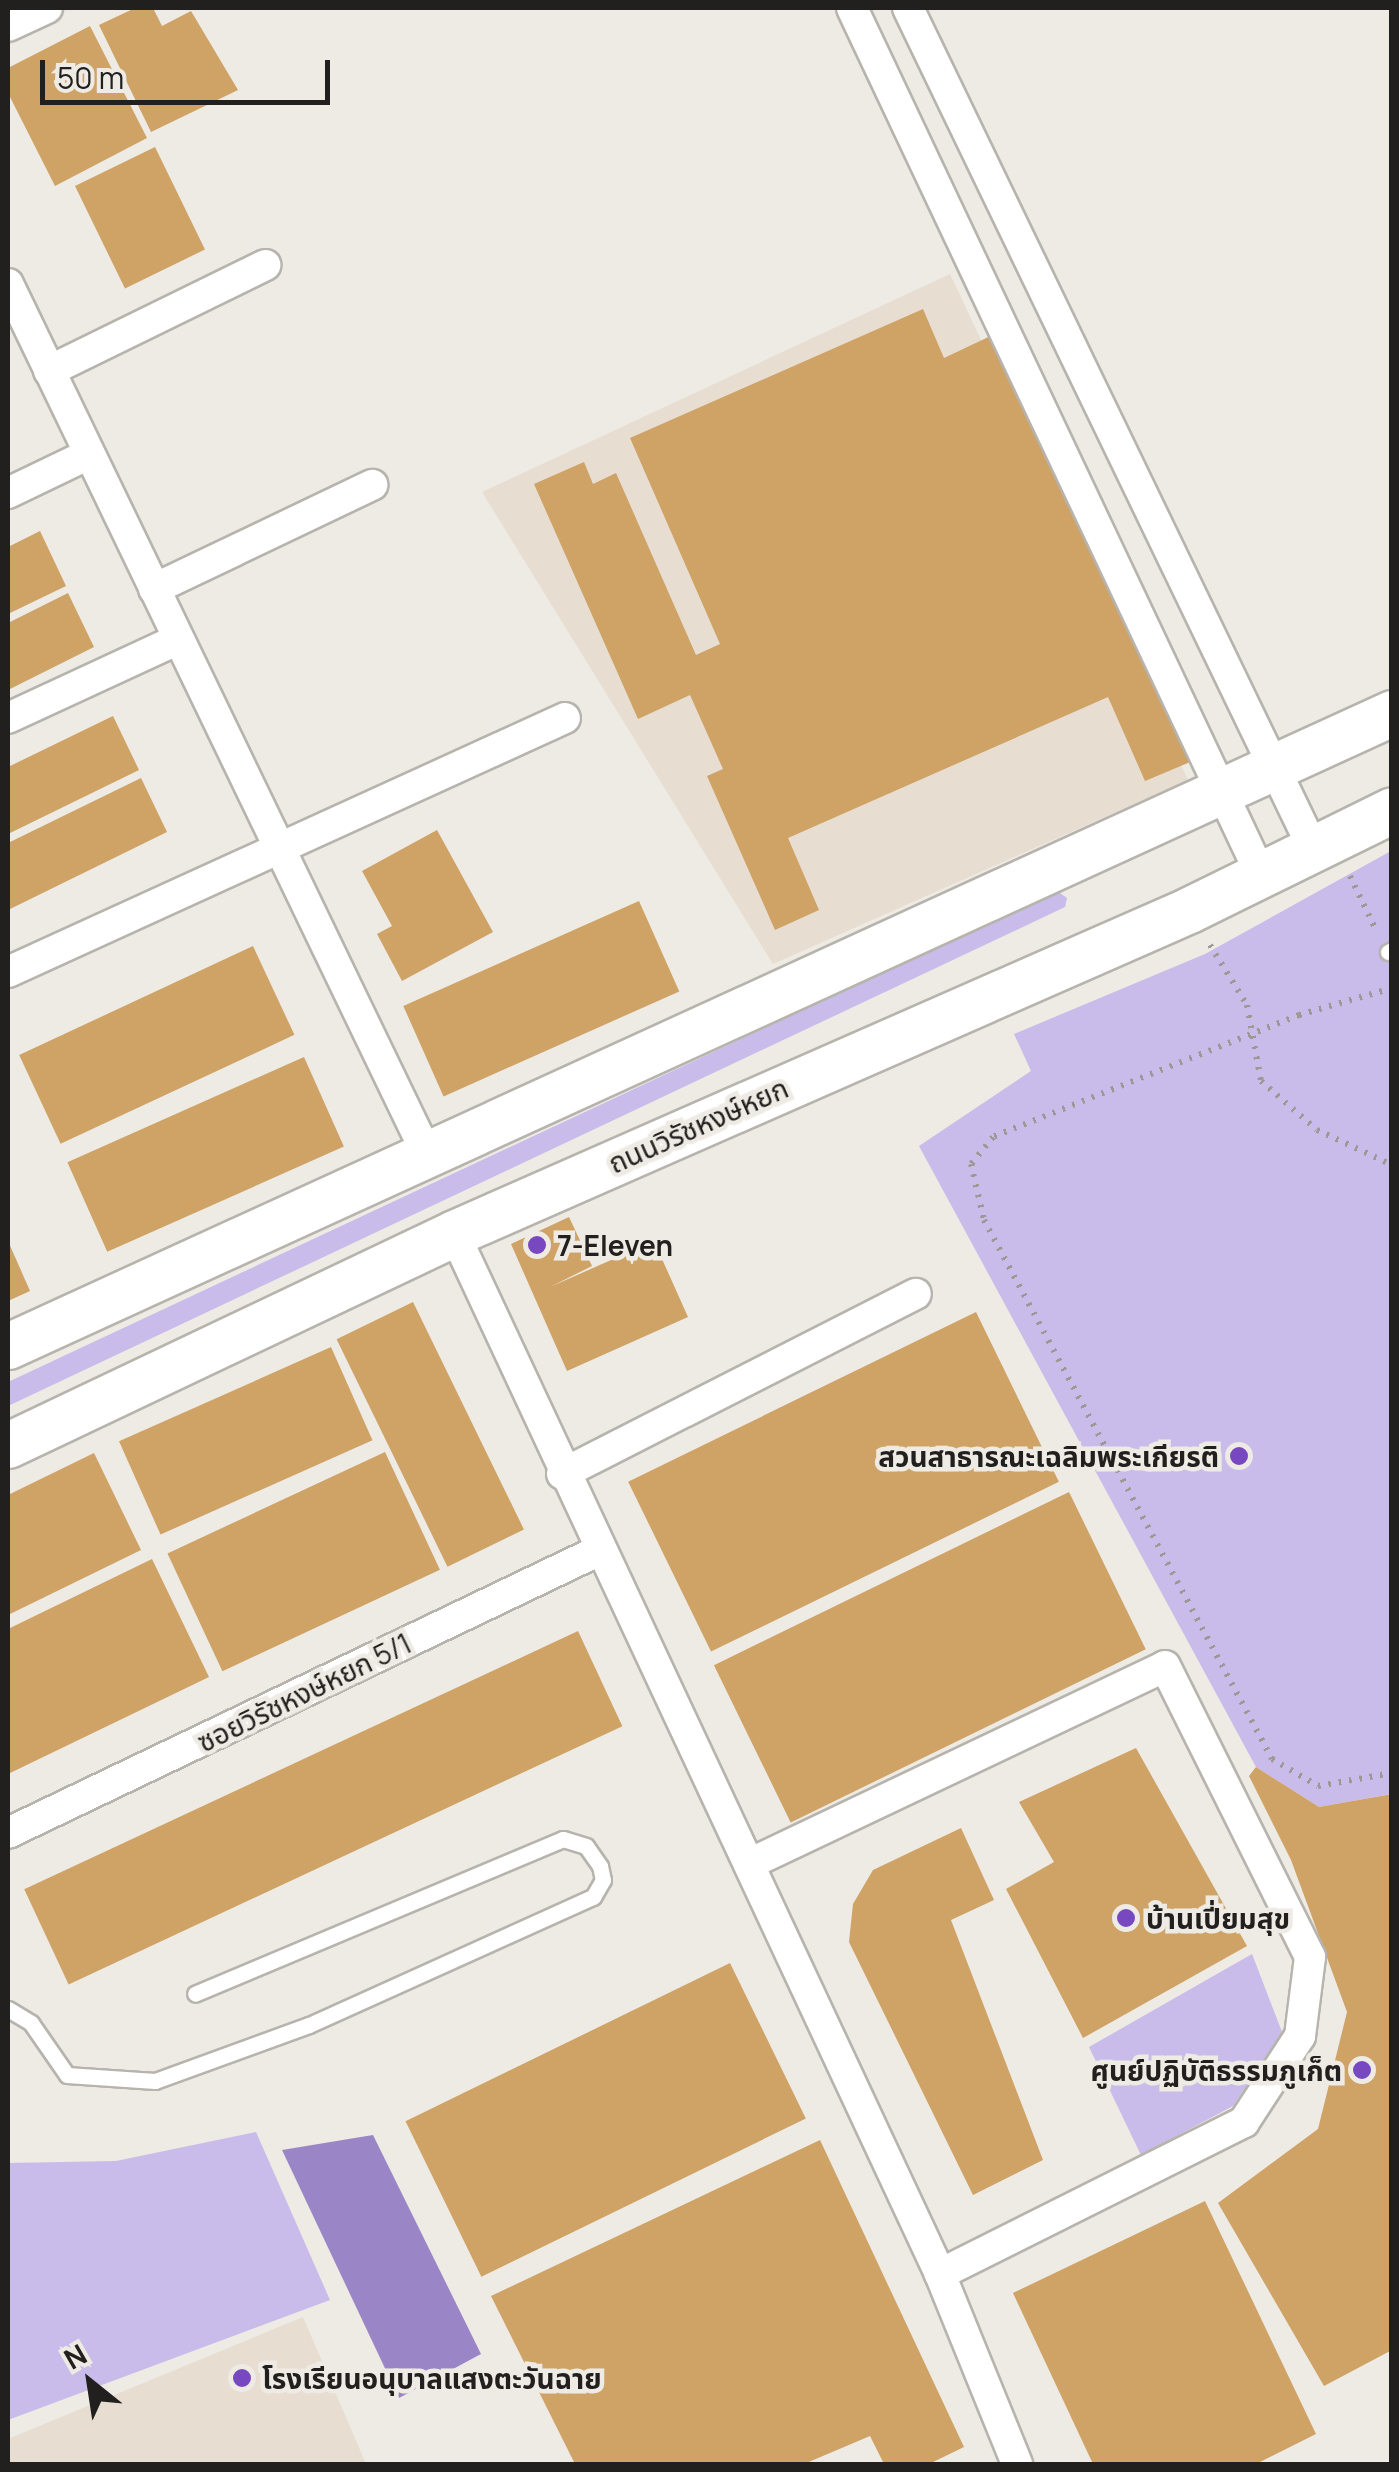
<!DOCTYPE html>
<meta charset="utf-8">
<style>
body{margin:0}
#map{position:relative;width:1399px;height:2472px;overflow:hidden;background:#eeeae4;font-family:Manrope,"Noto Sans Thai",sans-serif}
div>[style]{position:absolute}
.built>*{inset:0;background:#e7ddd1}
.green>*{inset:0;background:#c9bbea}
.water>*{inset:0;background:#9a86c6}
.building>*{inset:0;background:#cfa265;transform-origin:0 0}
.path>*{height:6px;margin-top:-3px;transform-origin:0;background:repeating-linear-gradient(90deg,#9c9894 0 2.5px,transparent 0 10.5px)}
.roads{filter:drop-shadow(2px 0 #b7b3ad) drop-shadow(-2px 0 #b7b3ad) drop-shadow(0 2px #b7b3ad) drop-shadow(0 -2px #b7b3ad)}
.service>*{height:15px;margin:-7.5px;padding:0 7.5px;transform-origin:7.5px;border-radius:7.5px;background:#fff}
.minor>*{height:30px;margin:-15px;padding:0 15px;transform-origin:15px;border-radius:15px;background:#fff}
.secondary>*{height:45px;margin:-22.5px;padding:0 22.5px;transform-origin:22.5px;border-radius:22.5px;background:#fff}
.dots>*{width:28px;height:28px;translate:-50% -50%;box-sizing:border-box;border:5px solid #eeeae4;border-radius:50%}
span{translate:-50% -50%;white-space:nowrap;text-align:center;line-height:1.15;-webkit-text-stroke:9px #eeeae4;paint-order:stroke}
.street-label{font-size:28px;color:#22201e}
.poi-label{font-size:28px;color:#22201e;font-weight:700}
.left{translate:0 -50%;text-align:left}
.right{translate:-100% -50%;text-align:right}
.frame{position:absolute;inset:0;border:10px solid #22201e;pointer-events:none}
.north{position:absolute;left:40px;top:2332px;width:100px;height:100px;-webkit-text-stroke:8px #eeeae4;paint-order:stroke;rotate:330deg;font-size:28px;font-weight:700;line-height:40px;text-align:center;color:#22201e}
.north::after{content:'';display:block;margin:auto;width:35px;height:45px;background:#22201e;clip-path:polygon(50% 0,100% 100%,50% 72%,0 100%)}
.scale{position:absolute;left:40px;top:60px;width:290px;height:45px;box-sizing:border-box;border:5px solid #22201e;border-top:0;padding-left:12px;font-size:30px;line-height:35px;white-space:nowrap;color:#22201e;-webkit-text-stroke:8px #eeeae4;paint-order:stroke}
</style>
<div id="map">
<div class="built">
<i style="clip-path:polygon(950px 274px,1188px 780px,773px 964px,482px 492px)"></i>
<i style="clip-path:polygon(303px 2317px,366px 2464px,8px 2464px,8px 2439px)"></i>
</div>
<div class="green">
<i style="clip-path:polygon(1391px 851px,1391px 1794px,1319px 1807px,1256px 1767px,919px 1146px,1031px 1071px,1014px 1034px,1205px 954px)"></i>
<i style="clip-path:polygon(1057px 891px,1067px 898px,1065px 907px,8px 1406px,8px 1382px)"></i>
<i style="clip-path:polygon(1252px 1954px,1282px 2032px,1233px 2106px,1141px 2155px,1089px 2047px)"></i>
<i style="clip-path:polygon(256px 2132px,330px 2300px,8px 2420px,8px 2163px,116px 2161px)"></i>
</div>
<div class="water">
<i style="clip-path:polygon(373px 2135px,481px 2354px,399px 2398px,282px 2150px)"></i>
</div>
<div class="building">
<i style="clip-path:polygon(135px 8px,153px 8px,162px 26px,191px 11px,238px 90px,151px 132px,99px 25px)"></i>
<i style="clip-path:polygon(90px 26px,147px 138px,55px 186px,8px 93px,8px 68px)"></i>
<i style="left:155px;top:147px;width:114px;height:89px;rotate:64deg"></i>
<i style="clip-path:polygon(923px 309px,944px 358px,999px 332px,1195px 760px,1145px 781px,1108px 697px,788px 838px,819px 910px,775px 930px,707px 776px,723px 769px,690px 695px,638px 719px,534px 484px,584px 462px,593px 484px,616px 473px,696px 655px,720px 644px,630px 438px)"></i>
<i style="clip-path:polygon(40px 531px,66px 586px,8px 614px,8px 547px)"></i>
<i style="clip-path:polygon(68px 593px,94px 647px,8px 690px,8px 623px)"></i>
<i style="clip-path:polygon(113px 716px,139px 770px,8px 834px,8px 767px)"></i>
<i style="clip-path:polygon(141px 778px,167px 832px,8px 910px,8px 843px)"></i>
<i style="clip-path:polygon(437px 830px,493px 932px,402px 981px,377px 934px,392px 926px,362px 871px)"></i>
<i style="left:639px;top:901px;width:99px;height:258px;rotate:66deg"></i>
<i style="left:253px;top:946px;width:98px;height:258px;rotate:65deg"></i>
<i style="left:304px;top:1057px;width:98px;height:259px;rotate:66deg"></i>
<i style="clip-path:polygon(569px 1217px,592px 1266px,550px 1287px,654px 1241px,688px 1317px,567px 1371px,511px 1244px)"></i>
<i style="clip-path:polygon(8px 1241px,30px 1291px,8px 1301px)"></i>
<i style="left:413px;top:1302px;width:253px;height:85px;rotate:64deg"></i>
<i style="left:976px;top:1312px;width:189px;height:387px;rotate:64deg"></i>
<i style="left:331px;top:1347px;width:102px;height:232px;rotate:66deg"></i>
<i style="left:385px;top:1452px;width:130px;height:240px;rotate:65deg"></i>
<i style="clip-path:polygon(94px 1453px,141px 1550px,8px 1615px,8px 1495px)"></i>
<i style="left:1069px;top:1492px;width:175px;height:395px;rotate:64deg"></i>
<i style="clip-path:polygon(152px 1559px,209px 1677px,8px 1774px,8px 1629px)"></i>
<i style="left:578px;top:1631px;width:105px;height:611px;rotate:65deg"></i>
<i style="clip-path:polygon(1136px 1748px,1247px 1946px,1083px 2038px,1006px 1889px,1054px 1862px,1019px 1802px)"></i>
<i style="clip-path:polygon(1256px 1767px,1319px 1807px,1392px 1794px,1392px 2350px,1324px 2386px,1218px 2203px,1318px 2129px,1347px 2012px,1291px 1860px,1249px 1776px)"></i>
<i style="clip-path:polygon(961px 1828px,994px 1900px,951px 1920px,1043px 2160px,973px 2195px,849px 1942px,853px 1904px,873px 1870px)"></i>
<i style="left:730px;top:1963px;width:173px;height:361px;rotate:64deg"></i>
<i style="clip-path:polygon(820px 2140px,964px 2447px,929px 2464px,884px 2464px,870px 2436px,804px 2464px,574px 2462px,491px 2296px)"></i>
<i style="clip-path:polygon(1205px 2201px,1316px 2434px,1256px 2464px,1093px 2464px,1013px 2293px)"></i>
</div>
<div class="path">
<i style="left:1350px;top:876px;width:62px;rotate:64.3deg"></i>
<i style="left:1210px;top:945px;width:70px;rotate:58.3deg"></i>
<i style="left:1247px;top:1005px;width:77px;rotate:79.6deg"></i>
<i style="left:1261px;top:1081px;width:74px;rotate:41.2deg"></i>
<i style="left:1317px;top:1130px;width:83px;rotate:25deg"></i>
<i style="left:1392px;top:988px;width:97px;rotate:163.8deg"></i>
<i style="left:1299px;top:1015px;width:329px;rotate:158.3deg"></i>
<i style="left:993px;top:1137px;width:35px;rotate:129deg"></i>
<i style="left:971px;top:1164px;width:57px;rotate:76.9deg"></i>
<i style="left:984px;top:1220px;width:611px;rotate:61.88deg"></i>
<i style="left:1272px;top:1759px;width:53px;rotate:30.4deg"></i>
<i style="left:1318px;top:1786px;width:75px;rotate:-10deg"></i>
</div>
<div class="roads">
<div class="service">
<i style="left:1388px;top:952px;width:4px;rotate:-27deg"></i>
<i style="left:8px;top:2009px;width:27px;rotate:31deg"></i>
<i style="left:31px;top:2023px;width:63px;rotate:55.3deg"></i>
<i style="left:67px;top:2075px;width:88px;rotate:3.9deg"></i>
<i style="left:155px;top:2081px;width:164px;rotate:-20deg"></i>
<i style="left:309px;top:2025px;width:312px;rotate:-24.3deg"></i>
<i style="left:593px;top:1897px;width:20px;rotate:-60deg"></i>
<i style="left:603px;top:1880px;width:14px;rotate:-102deg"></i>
<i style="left:600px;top:1866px;width:24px;rotate:-125deg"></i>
<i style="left:586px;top:1846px;width:24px;rotate:-163deg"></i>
<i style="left:563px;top:1839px;width:399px;rotate:157.2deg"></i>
</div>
<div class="minor">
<i style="left:852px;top:8px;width:959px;rotate:64.74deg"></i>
<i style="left:908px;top:8px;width:933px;rotate:64.26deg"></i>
<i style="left:8px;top:26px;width:43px;rotate:-24.8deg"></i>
<i style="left:8px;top:284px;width:961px;rotate:64.29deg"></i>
<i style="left:49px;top:371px;width:241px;rotate:-26.1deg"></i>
<i style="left:8px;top:493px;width:90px;rotate:-25.7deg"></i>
<i style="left:154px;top:589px;width:242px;rotate:-25.5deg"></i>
<i style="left:8px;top:718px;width:186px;rotate:-24.8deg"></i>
<i style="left:8px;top:972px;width:612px;rotate:-24.51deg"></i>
<i style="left:454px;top:1233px;width:1149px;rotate:64.97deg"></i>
<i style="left:940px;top:2274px;width:205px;rotate:67.9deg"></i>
<i style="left:562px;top:1474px;width:397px;rotate:-27deg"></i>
<i style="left:8px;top:1833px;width:656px;rotate:-25.55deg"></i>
<i style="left:751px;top:1863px;width:458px;rotate:-25.4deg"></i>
<i style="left:1165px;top:1666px;width:325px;rotate:63.5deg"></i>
<i style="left:1310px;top:1957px;width:80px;rotate:97.2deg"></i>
<i style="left:1300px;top:2036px;width:103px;rotate:123.1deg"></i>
<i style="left:1244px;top:2122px;width:340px;rotate:153.4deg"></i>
</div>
<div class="secondary">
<i style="left:8px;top:1346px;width:1522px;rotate:-24.58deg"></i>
<i style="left:8px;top:1445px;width:494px;rotate:-25.4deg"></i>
<i style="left:454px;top:1233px;width:803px;rotate:-23.72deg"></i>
<i style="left:1189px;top:910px;width:226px;rotate:-26.2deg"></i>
</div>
</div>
<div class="dots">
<i style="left:537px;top:1245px;background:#7748c0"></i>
<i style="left:1239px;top:1456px;background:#7748c0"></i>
<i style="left:1126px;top:1918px;background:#7748c0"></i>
<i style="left:1362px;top:2070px;background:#7748c0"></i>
<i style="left:242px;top:2378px;background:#7748c0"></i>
</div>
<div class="street-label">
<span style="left:698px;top:1125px;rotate:-24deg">ถนนวิรัชหงษ์หยก</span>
<span style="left:304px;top:1692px;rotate:-26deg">ซอยวิรัชหงษ์หยก 5/1</span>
</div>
<div class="poi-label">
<span class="left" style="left:557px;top:1245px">7-Eleven</span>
<span class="right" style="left:1219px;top:1456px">สวนสาธารณะเฉลิมพระเกียรติ</span>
<span class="left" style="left:1146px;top:1918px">บ้านเปี่ยมสุข</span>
<span class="right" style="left:1342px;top:2070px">ศูนย์ปฏิบัติธรรมภูเก็ต</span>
<span class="left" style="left:262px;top:2378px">โรงเรียนอนุบาลแสงตะวันฉาย</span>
</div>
<div class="frame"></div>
<div class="north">N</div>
<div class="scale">50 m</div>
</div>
